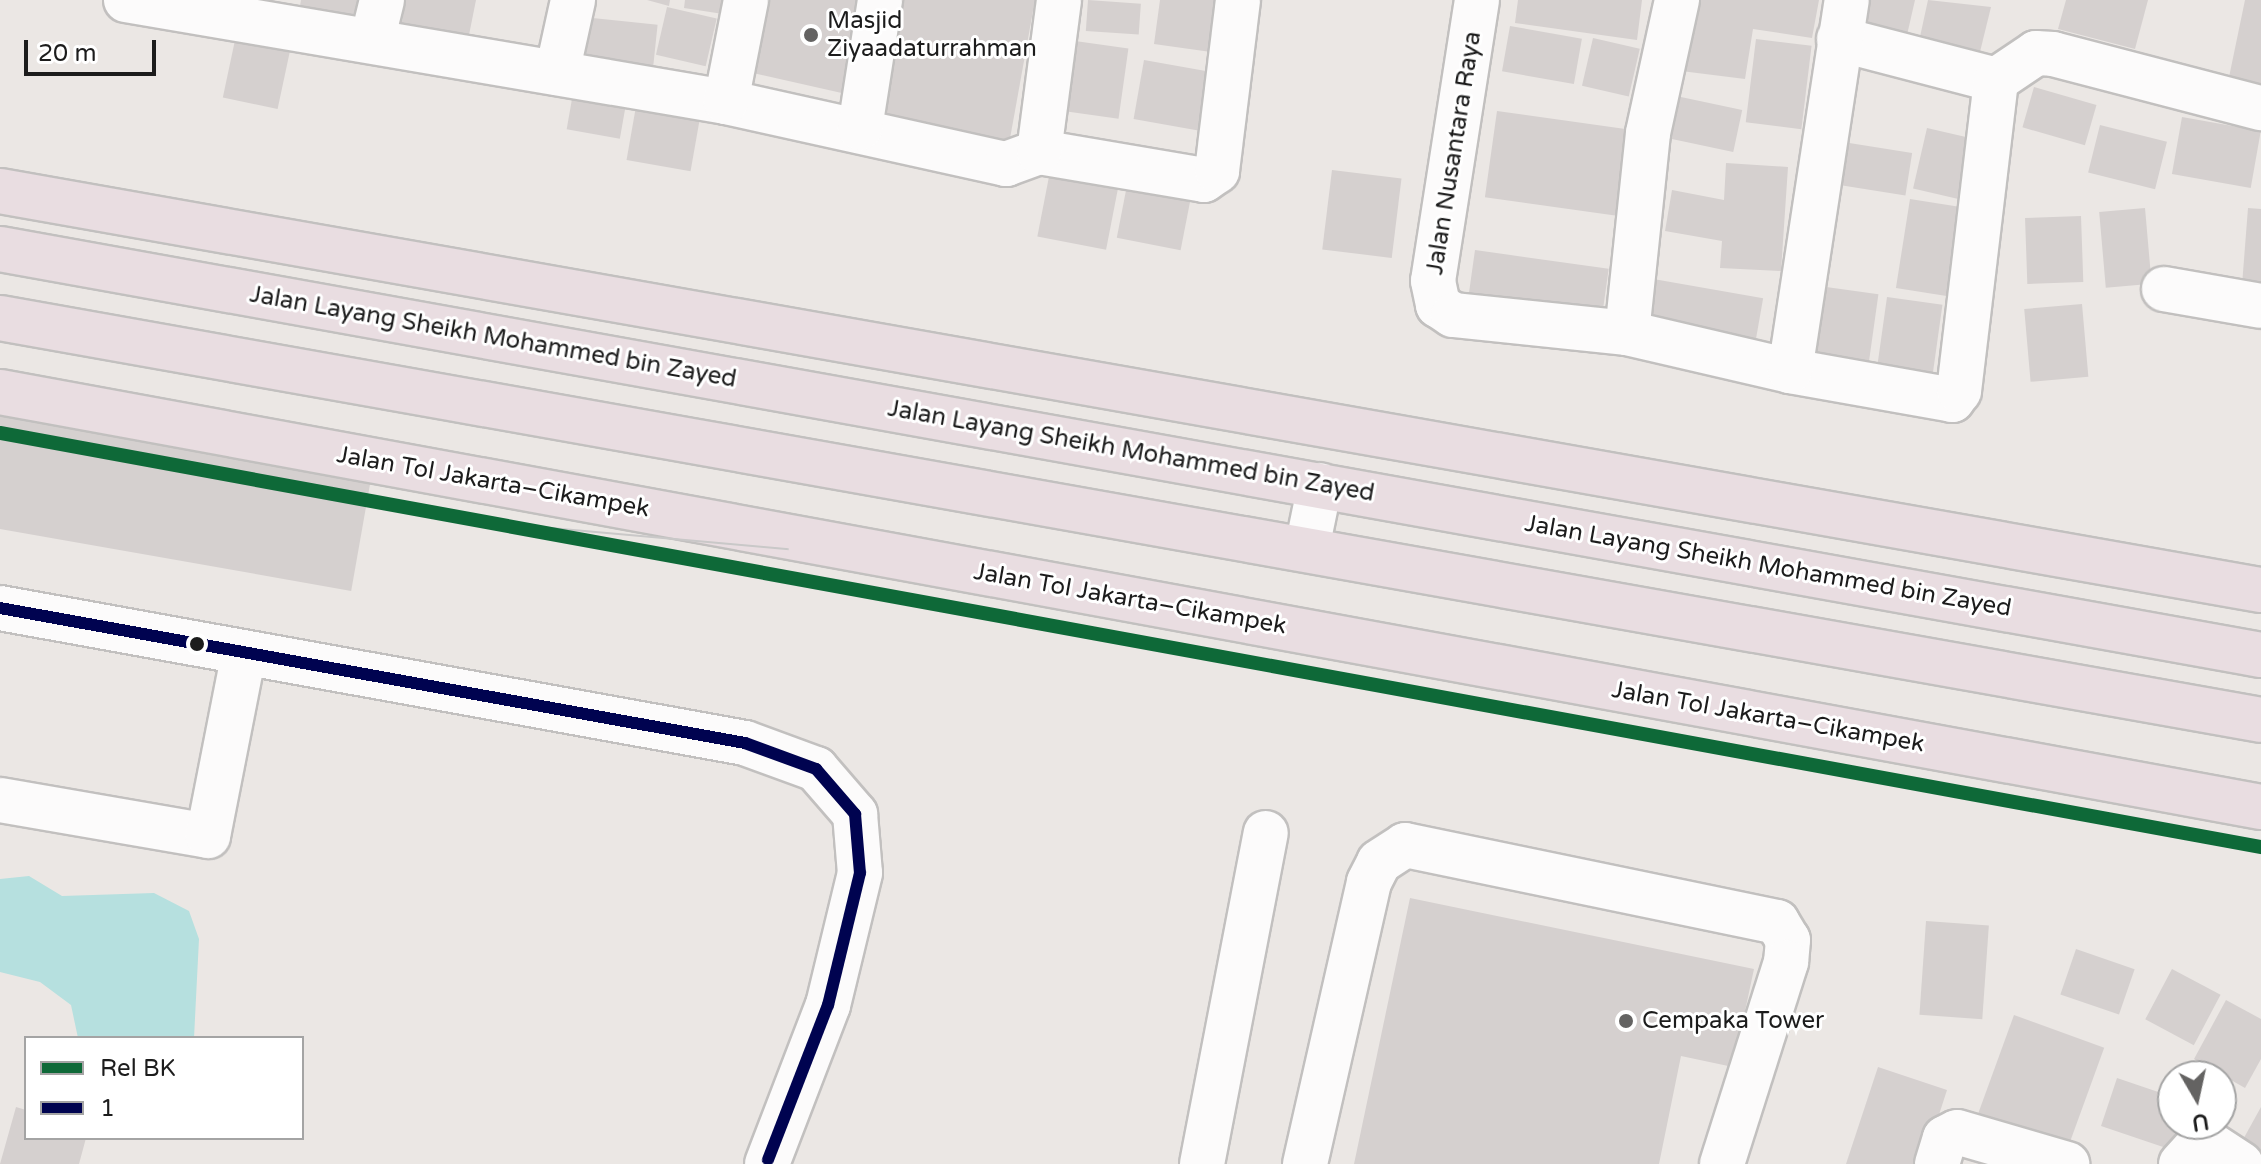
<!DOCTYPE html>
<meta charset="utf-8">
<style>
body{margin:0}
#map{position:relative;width:2261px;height:1164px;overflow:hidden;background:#ebe7e4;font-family:"Varela Round",sans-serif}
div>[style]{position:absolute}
.water>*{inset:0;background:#b6e0df}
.building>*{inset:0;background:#d5d0cf;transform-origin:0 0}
.roads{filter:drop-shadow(2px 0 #c2c0bf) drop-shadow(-2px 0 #c2c0bf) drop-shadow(0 2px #c2c0bf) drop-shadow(0 -2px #c2c0bf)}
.minor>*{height:44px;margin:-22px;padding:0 22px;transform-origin:22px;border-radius:22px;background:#fcfbfb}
.highway>*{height:44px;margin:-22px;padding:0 22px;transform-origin:22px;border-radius:22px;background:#e9dde1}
.tram>*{height:2px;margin:-1px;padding:0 1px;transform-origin:1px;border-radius:1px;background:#c9c8c8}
.bus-1>*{height:12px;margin:-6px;padding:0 6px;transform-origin:6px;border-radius:6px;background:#000350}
.rail-1>*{height:14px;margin:-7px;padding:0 7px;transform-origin:7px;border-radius:7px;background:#0e6938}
.dots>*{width:22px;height:22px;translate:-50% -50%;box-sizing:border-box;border:4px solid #fff;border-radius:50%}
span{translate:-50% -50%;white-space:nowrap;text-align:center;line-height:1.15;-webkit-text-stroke:6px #fff;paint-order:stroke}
.poi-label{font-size:24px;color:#1c1c1c}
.left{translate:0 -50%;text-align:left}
.street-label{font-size:24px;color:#1c1c1c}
.legend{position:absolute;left:24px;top:1036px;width:280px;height:104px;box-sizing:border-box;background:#fff;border:2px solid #a4a4a4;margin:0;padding:10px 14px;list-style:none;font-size:24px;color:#1c1c1c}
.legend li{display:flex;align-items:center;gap:16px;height:40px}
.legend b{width:40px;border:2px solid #a4a4a4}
.north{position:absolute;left:2157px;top:1060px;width:80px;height:80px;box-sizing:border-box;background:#fff;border:2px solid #a4a4a4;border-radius:50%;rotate:171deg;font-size:22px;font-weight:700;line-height:32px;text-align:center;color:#1c1c1c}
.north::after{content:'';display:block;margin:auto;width:28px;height:36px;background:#646362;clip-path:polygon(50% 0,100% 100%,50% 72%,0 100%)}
.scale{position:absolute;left:24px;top:40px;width:132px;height:36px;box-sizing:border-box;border:4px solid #1c1c1c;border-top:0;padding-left:10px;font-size:24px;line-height:28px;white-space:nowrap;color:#1c1c1c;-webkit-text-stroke:6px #fff;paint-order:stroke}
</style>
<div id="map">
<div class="water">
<i style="clip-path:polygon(29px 876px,62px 896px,154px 893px,189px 911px,199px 939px,194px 1038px,78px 1038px,71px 1005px,40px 982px,0 972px,0 879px)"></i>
</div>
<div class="building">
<i style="clip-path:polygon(301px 0,363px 0,359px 17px,300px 6px)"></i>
<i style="clip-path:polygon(406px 0,476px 0,467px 45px,400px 32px)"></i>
<i style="clip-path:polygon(647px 0,670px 0,669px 6px)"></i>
<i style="clip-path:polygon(685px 0,739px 0,736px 16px,684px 8px)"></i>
<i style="clip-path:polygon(766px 0,875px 0,855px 96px,744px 71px)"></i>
<i style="clip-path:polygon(902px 0,1035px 0,1009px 144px,880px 121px)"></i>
<i style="left:1088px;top:0;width:53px;height:31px;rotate:4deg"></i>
<i style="clip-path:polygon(1160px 0,1219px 0,1211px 52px,1154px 44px)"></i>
<i style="clip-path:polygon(1518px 0,1642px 0,1637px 40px,1515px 23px)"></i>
<i style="clip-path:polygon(1687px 0,1819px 0,1812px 38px,1753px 29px,1745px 79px,1681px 71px)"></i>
<i style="clip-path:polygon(1848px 0,1915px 0,1907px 35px,1844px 20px)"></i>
<i style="clip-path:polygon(1928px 0,1991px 7px,1978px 60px,1918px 46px)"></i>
<i style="clip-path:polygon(2066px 0,2148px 0,2135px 49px,2058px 29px)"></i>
<i style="clip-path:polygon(2245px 0,2261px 0,2261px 89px,2228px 82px)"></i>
<i style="left:667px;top:7px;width:51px;height:49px;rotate:13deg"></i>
<i style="left:583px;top:17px;width:75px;height:41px;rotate:6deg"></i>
<i style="left:238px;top:26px;width:56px;height:73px;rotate:12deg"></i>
<i style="left:1510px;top:26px;width:73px;height:46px;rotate:10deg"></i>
<i style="left:1593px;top:38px;width:48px;height:49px;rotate:13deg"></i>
<i style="left:1756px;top:39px;width:56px;height:84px;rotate:7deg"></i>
<i style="left:1068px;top:40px;width:61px;height:71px;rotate:8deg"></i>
<i style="left:1144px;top:60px;width:67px;height:60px;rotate:10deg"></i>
<i style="left:575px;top:82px;width:54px;height:48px;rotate:10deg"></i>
<i style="left:2034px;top:87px;width:65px;height:42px;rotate:16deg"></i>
<i style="left:1662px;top:93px;width:82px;height:43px;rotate:12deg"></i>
<i style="left:638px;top:95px;width:65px;height:66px;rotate:10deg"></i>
<i style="left:1497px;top:111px;width:144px;height:87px;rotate:8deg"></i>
<i style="left:2182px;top:117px;width:80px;height:58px;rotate:10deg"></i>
<i style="left:2100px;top:125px;width:69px;height:49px;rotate:14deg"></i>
<i style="left:1927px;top:128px;width:51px;height:62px;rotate:13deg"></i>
<i style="left:1843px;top:142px;width:70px;height:43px;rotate:9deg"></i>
<i style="left:1053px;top:156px;width:70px;height:82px;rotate:11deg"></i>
<i style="clip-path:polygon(1726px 163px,1788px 167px,1781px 271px,1720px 268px,1722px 241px,1665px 231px,1672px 190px,1724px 200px)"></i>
<i style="left:1332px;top:170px;width:70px;height:80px;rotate:7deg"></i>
<i style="left:1129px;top:175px;width:65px;height:64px;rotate:11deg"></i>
<i style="left:1910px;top:199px;width:56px;height:90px;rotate:9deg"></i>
<i style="left:2145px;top:208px;width:76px;height:46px;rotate:85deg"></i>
<i style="clip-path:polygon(2248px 208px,2261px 209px,2261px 299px,2241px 298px)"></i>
<i style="left:2081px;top:216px;width:66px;height:56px;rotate:88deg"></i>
<i style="left:1475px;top:250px;width:135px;height:56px;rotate:8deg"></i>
<i style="left:1642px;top:277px;width:123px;height:56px;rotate:10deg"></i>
<i style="left:1819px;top:286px;width:60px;height:80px;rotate:8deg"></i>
<i style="left:1887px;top:297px;width:56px;height:77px;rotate:8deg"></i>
<i style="left:2082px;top:304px;width:73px;height:58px;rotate:85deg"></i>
<i style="left:0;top:400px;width:379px;height:127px;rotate:10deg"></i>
<i style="clip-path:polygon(1410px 898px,1754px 969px,1733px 1067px,1681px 1056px,1659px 1164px,1354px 1164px)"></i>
<i style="left:1926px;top:921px;width:63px;height:94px;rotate:4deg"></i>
<i style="left:2076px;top:949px;width:62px;height:48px;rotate:19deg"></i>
<i style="left:2172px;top:969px;width:55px;height:57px;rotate:28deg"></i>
<i style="clip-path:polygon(2226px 1000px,2261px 1019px,2261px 1059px,2245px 1088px,2194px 1059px)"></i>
<i style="left:2014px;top:1015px;width:96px;height:118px;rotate:20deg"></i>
<i style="clip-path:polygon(1878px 1067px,1947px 1090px,1923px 1164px,1846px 1164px)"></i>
<i style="clip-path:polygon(2117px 1078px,2173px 1097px,2173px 1124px,2181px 1124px,2172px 1150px,2101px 1126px)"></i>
<i style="clip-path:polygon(16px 1107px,26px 1110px,26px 1138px,86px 1138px,79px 1164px,0 1164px)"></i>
<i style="clip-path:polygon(2261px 1107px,2261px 1164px,2235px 1154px)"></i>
</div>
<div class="roads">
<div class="minor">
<i style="left:126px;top:0;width:609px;rotate:9.65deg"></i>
<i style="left:726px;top:102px;width:287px;rotate:12.5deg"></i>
<i style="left:1006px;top:164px;width:35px;rotate:-20deg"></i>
<i style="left:1039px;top:152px;width:167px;rotate:9.6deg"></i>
<i style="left:1204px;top:180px;width:16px;rotate:-35deg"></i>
<i style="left:1217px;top:171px;width:172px;rotate:-83deg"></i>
<i style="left:1477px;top:0;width:284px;rotate:98.9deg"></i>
<i style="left:1433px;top:281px;width:25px;rotate:78deg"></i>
<i style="left:1438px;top:305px;width:18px;rotate:34deg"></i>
<i style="left:1453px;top:315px;width:175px;rotate:5.9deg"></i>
<i style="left:1627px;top:333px;width:201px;rotate:-84deg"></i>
<i style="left:1648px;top:133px;width:136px;rotate:-77.7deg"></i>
<i style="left:1839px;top:39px;width:162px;rotate:14.6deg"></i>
<i style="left:372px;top:41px;width:42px;rotate:-76.3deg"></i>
<i style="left:557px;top:73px;width:75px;rotate:-77.6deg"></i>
<i style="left:726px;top:102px;width:104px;rotate:-78.9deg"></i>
<i style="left:860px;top:128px;width:130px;rotate:-81.1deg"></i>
<i style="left:1039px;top:152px;width:153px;rotate:-82.5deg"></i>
<i style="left:2164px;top:289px;width:98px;rotate:9.9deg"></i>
<i style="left:1627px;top:333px;width:167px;rotate:13.1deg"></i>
<i style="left:1790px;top:371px;width:165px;rotate:10.1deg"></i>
<i style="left:1952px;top:400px;width:11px;rotate:-52deg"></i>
<i style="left:1959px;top:391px;width:313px;rotate:-83.2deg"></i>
<i style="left:1996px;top:80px;width:48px;rotate:-34deg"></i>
<i style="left:2036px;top:53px;width:17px;rotate:3deg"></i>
<i style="left:2053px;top:54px;width:215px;rotate:14.6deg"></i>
<i style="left:1790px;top:371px;width:375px;rotate:-81.3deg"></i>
<i style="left:1307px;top:548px;width:64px;rotate:-78.3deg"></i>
<i style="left:0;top:608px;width:757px;rotate:10.27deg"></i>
<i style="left:745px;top:743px;width:76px;rotate:20.1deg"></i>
<i style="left:816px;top:769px;width:60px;rotate:49.1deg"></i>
<i style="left:855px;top:814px;width:59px;rotate:85.2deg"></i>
<i style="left:860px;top:873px;width:136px;rotate:103.6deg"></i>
<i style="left:828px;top:1005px;width:170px;rotate:111deg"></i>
<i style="left:0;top:800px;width:211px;rotate:9.8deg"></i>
<i style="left:208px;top:836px;width:187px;rotate:-78.9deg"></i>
<i style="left:1202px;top:1164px;width:337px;rotate:-79.1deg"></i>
<i style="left:1305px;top:1164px;width:289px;rotate:-77.2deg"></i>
<i style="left:1369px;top:882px;width:22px;rotate:-63deg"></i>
<i style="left:1379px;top:862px;width:31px;rotate:-33deg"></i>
<i style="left:1405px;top:845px;width:380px;rotate:11.7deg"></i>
<i style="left:1777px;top:922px;width:21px;rotate:59deg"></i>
<i style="left:1788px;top:940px;width:22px;rotate:95deg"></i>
<i style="left:1786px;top:962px;width:212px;rotate:107.6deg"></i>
<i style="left:1937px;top:1164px;width:27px;rotate:-73deg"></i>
<i style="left:1945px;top:1138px;width:13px;rotate:-27deg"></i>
<i style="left:1957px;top:1132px;width:115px;rotate:16.2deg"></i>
<i style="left:2181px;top:1164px;width:25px;rotate:-48deg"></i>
<i style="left:2198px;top:1145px;width:12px;rotate:-5deg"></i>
<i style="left:2210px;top:1144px;width:37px;rotate:33deg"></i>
</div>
<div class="highway">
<i style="left:0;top:191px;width:2296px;rotate:10.01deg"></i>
<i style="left:0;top:249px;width:2297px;rotate:10.18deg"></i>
<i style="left:0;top:318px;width:2296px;rotate:10.08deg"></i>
<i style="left:0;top:392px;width:2299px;rotate:10.4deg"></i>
</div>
</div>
<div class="tram">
<i style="left:496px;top:523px;width:293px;rotate:5.1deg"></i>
</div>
<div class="bus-1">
<i style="left:0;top:608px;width:757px;rotate:10.27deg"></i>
<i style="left:745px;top:743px;width:76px;rotate:20.1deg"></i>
<i style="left:816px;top:769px;width:60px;rotate:49.1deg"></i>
<i style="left:855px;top:814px;width:59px;rotate:85.2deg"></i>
<i style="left:860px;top:873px;width:136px;rotate:103.6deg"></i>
<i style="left:828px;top:1005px;width:166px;rotate:111.2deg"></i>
</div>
<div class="rail-1">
<i style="left:0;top:433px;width:2299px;rotate:10.38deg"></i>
</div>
<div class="dots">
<i style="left:811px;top:35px;background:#646362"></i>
<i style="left:197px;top:644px;background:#1c1c1c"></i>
<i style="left:1626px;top:1021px;background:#646362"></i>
</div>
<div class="poi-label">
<span class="left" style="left:827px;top:35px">Masjid<br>Ziyaadaturrahman</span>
<span class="left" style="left:1642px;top:1021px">Cempaka Tower</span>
</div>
<div class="street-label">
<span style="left:1454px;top:153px;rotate:-81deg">Jalan Nusantara Raya</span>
<span style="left:493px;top:337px;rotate:10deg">Jalan Layang Sheikh Mohammed bin Zayed</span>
<span style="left:1131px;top:451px;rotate:10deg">Jalan Layang Sheikh Mohammed bin Zayed</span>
<span style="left:493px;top:482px;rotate:10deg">Jalan Tol Jakarta–Cikampek</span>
<span style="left:1768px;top:566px;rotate:10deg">Jalan Layang Sheikh Mohammed bin Zayed</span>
<span style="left:1130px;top:599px;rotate:10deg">Jalan Tol Jakarta–Cikampek</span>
<span style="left:1768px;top:717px;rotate:10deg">Jalan Tol Jakarta–Cikampek</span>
</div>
<ul class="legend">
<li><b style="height:10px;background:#0e6938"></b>Rel BK</li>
<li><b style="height:10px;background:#000350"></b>1</li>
</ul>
<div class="north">U</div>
<div class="scale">20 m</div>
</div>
